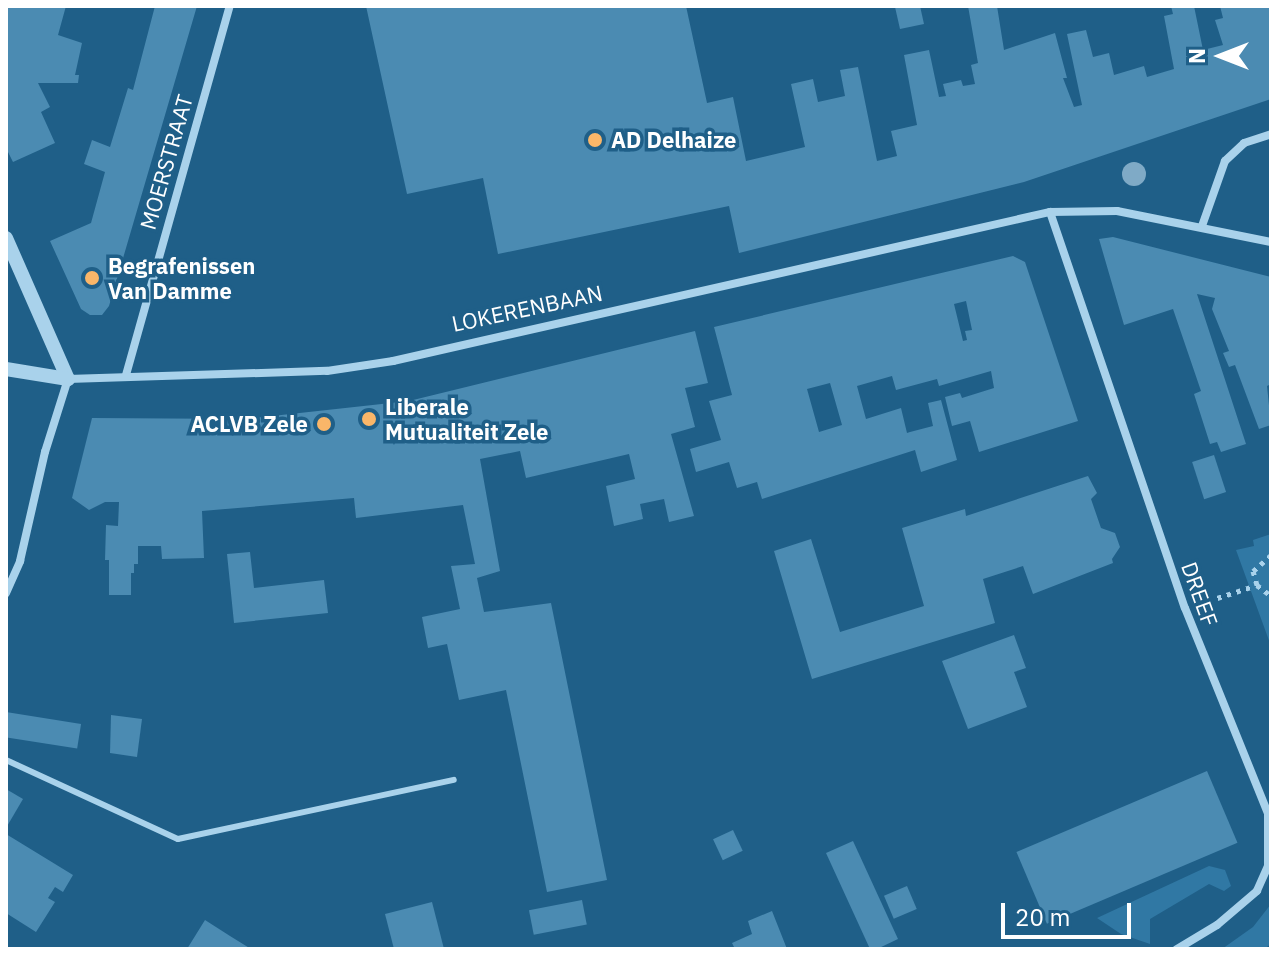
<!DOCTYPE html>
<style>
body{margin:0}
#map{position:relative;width:1277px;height:955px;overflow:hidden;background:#1f5f88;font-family:"IBM Plex Sans",sans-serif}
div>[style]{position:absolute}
.green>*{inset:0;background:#3078a4}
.building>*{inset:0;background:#4b8bb2;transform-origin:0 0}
.path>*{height:5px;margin-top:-2.5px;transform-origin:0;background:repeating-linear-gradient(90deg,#a9d2eb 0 4px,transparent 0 10px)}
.service>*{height:6px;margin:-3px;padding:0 3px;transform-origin:3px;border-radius:3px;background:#a9d2eb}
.minor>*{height:8px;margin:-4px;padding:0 4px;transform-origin:4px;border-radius:4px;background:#a9d2eb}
.tertiary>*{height:14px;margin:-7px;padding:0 7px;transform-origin:7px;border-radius:7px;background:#a9d2eb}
.trees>*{width:24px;height:24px;margin:-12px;border-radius:50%;background:#7faac6}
.dots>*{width:22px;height:22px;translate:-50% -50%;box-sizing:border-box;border:4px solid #1f5f88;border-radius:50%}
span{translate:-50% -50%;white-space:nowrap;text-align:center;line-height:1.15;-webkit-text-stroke:7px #1f5f88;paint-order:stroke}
.poi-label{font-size:22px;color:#fff;font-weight:700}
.left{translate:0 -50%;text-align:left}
.right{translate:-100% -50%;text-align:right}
.street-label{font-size:22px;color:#fff}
.frame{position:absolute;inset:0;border:8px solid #fff;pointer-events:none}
.north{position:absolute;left:1181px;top:16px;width:80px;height:80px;-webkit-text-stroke:6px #1f5f88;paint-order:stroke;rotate:270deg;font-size:22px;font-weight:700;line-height:32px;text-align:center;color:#fff}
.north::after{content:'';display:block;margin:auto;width:28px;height:36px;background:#fff;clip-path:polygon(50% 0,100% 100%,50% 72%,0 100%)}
.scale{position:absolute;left:1001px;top:903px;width:130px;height:36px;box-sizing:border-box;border:4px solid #fff;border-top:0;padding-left:10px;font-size:24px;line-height:28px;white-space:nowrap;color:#fff;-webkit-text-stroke:6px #1f5f88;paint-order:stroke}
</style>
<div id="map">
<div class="green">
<i style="clip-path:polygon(1271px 534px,1271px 646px,1236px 550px,1254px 546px,1253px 540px)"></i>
<i style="clip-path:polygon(1209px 866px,1225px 870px,1231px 886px,1224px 891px,1209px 884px,1150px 919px,1150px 944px,1121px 934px,1097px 918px)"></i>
<i style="clip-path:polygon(1271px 904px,1271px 944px,1264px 949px,1222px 949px,1253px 927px)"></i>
</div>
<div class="building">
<i style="clip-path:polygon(6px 6px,66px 6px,58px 35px,82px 43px,75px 75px,79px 75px,78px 83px,38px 83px,50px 107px,41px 112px,55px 143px,13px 162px,6px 148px)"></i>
<i style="clip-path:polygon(155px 6px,197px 6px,109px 306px,102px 315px,90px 315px,81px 309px,50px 241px,91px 223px,105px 172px,84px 164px,92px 140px,110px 147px,128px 88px,133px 90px)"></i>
<i style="clip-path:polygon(366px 6px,686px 6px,707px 103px,733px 97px,746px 161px,805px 147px,791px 84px,813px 79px,818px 102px,845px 96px,840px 70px,858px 67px,877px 161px,897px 156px,891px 131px,917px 125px,904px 55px,929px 50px,939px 97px,946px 96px,943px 84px,961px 80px,963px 86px,975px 84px,971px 65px,978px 63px,968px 6px,997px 6px,1004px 50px,1055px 33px,1067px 78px,1063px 78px,1074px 107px,1082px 105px,1067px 34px,1086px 30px,1093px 57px,1109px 53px,1114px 75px,1144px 66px,1147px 77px,1174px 69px,1164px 16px,1173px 14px,1171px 6px,1194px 6px,1203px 50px,1223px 45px,1215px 20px,1223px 18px,1220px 6px,1271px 6px,1271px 99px,1024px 182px,739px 253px,729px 206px,498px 254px,483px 178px,407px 194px)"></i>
<i style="clip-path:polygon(920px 6px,924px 24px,900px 29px,895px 7px)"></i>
<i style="clip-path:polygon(1113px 237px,1271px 277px,1271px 384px,1267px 386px,1271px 425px,1259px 429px,1235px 365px,1229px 367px,1223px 353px,1229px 351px,1212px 309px,1215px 298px,1197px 294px,1246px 444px,1221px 452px,1217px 442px,1210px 444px,1194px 394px,1201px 391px,1173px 309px,1124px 325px,1099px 239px)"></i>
<i style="clip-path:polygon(evenodd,1013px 256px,1025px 262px,1078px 421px,979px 452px,970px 421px,952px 426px,945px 397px,960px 393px,962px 398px,994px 388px,991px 371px,939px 386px,937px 379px,896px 390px,892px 376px,857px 386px,866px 419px,901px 408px,907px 433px,910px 432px,933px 426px,928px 403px,941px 400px,957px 460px,921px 472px,915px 450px,762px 499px,757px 482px,737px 488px,729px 462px,696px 472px,690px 449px,721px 440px,709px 401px,732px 395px,714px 327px,1013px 256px,966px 301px,972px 330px,965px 331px,967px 340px,963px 341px,954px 304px,966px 301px,1013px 256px,830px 383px,842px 425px,819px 432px,807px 389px,830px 383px)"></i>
<i style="clip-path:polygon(695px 331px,708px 383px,685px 388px,695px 427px,671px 434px,694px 516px,669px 522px,664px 499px,640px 504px,643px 519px,614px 526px,606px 486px,635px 479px,629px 454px,526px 478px,520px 451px,480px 459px,500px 571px,477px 578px,484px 612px,551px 603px,607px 880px,547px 892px,506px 690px,459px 700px,447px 644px,428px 648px,422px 617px,460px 609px,451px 566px,475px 564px,463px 505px,356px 518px,354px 498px,202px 511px,204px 558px,162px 559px,161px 546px,138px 546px,138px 564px,134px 564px,134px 573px,131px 573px,131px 595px,109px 595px,109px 560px,105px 560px,106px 525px,118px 526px,119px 502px,105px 502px,89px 510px,72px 498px,92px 418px,246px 419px,409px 401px)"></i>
<i style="left:1214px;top:455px;width:39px;height:23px;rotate:72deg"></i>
<i style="clip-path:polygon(1088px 476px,1097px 493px,1091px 499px,1101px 528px,1115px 533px,1120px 547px,1112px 559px,1113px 563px,1033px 594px,1023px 566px,983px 579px,995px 623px,812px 679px,774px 551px,811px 539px,840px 632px,924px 606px,902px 528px,965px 509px,966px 516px)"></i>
<i style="clip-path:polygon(250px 552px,254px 588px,324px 580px,328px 613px,234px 623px,227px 554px)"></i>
<i style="clip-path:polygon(1014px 635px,1026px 668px,1014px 672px,1027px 707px,968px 729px,942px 661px)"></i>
<i style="left:6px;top:712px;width:76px;height:25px;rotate:9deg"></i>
<i style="clip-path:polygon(111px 715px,142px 719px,137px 757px,110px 753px)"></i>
<i style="left:1207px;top:771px;width:78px;height:207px;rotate:67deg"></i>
<i style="clip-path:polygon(6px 789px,23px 799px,6px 828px)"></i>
<i style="left:733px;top:830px;width:23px;height:22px;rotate:65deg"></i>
<i style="clip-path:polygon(6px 834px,73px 875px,63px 892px,55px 887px,48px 898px,55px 902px,36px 932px,6px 913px)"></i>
<i style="clip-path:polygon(853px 841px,898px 939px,877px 949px,870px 949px,826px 853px)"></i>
<i style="left:907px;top:886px;width:25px;height:25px;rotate:67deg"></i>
<i style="left:582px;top:900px;width:25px;height:54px;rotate:79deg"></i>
<i style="clip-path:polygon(432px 902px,444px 949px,394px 949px,385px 914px)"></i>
<i style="clip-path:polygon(772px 911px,787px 949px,735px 949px,732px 943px,752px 934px,748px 921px)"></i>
<i style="clip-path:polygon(205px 920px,230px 936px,251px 949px,187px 949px)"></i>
</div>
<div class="path">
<i style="left:1271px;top:555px;width:24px;rotate:138deg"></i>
<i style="left:1253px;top:571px;width:15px;rotate:74deg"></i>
<i style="left:1257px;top:585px;width:18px;rotate:38deg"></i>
<i style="left:1208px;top:601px;width:52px;rotate:-18.1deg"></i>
</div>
<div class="service">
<i style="left:6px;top:760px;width:189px;rotate:24.7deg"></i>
<i style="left:178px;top:839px;width:282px;rotate:-12.1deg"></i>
</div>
<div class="minor">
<i style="left:1050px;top:212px;width:418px;rotate:71.2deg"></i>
<i style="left:1185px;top:608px;width:221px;rotate:68deg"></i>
<i style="left:1268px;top:813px;width:53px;rotate:90deg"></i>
<i style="left:1268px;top:866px;width:27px;rotate:114deg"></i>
<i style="left:1257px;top:891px;width:52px;rotate:139.6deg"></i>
<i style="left:1217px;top:925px;width:47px;rotate:149deg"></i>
<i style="left:1202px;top:226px;width:69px;rotate:-70.5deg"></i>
<i style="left:1225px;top:161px;width:26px;rotate:-43deg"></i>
<i style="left:1244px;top:143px;width:28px;rotate:-18deg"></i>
<i style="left:126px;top:375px;width:383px;rotate:-74.3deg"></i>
<i style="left:6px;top:593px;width:35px;rotate:-66deg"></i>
<i style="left:20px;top:561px;width:112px;rotate:-77.1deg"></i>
<i style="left:45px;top:452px;width:77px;rotate:-72.5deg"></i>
<i style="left:68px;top:379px;width:259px;rotate:-1.8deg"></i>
<i style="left:327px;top:371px;width:67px;rotate:-8.6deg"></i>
<i style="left:393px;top:361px;width:674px;rotate:-12.78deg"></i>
<i style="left:1050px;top:212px;width:67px;rotate:-0.9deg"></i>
<i style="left:1117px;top:211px;width:157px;rotate:11.4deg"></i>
</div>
<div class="tertiary">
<i style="left:6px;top:238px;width:154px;rotate:66.3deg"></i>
<i style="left:6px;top:369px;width:63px;rotate:9.2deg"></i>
</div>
<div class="trees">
<i style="left:1134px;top:174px"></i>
</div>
<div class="dots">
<i style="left:595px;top:140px;background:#f9b669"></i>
<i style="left:92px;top:278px;background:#f9b669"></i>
<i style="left:369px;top:419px;background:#f9b669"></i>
<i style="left:324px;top:424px;background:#f9b669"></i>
</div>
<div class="poi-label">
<span class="left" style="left:611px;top:140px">AD Delhaize</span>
<span class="left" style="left:108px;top:278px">Begrafenissen<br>Van Damme</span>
<span class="left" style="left:385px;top:419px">Liberale<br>Mutualiteit Zele</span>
<span class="right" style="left:308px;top:424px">ACLVB Zele</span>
</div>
<div class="street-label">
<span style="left:166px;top:162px;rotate:-74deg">MOERSTRAAT</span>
<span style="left:527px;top:308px;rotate:-12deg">LOKERENBAAN</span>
<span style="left:1200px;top:594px;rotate:70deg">DREEF</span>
</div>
<div class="frame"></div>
<div class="north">N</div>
<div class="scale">20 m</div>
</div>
